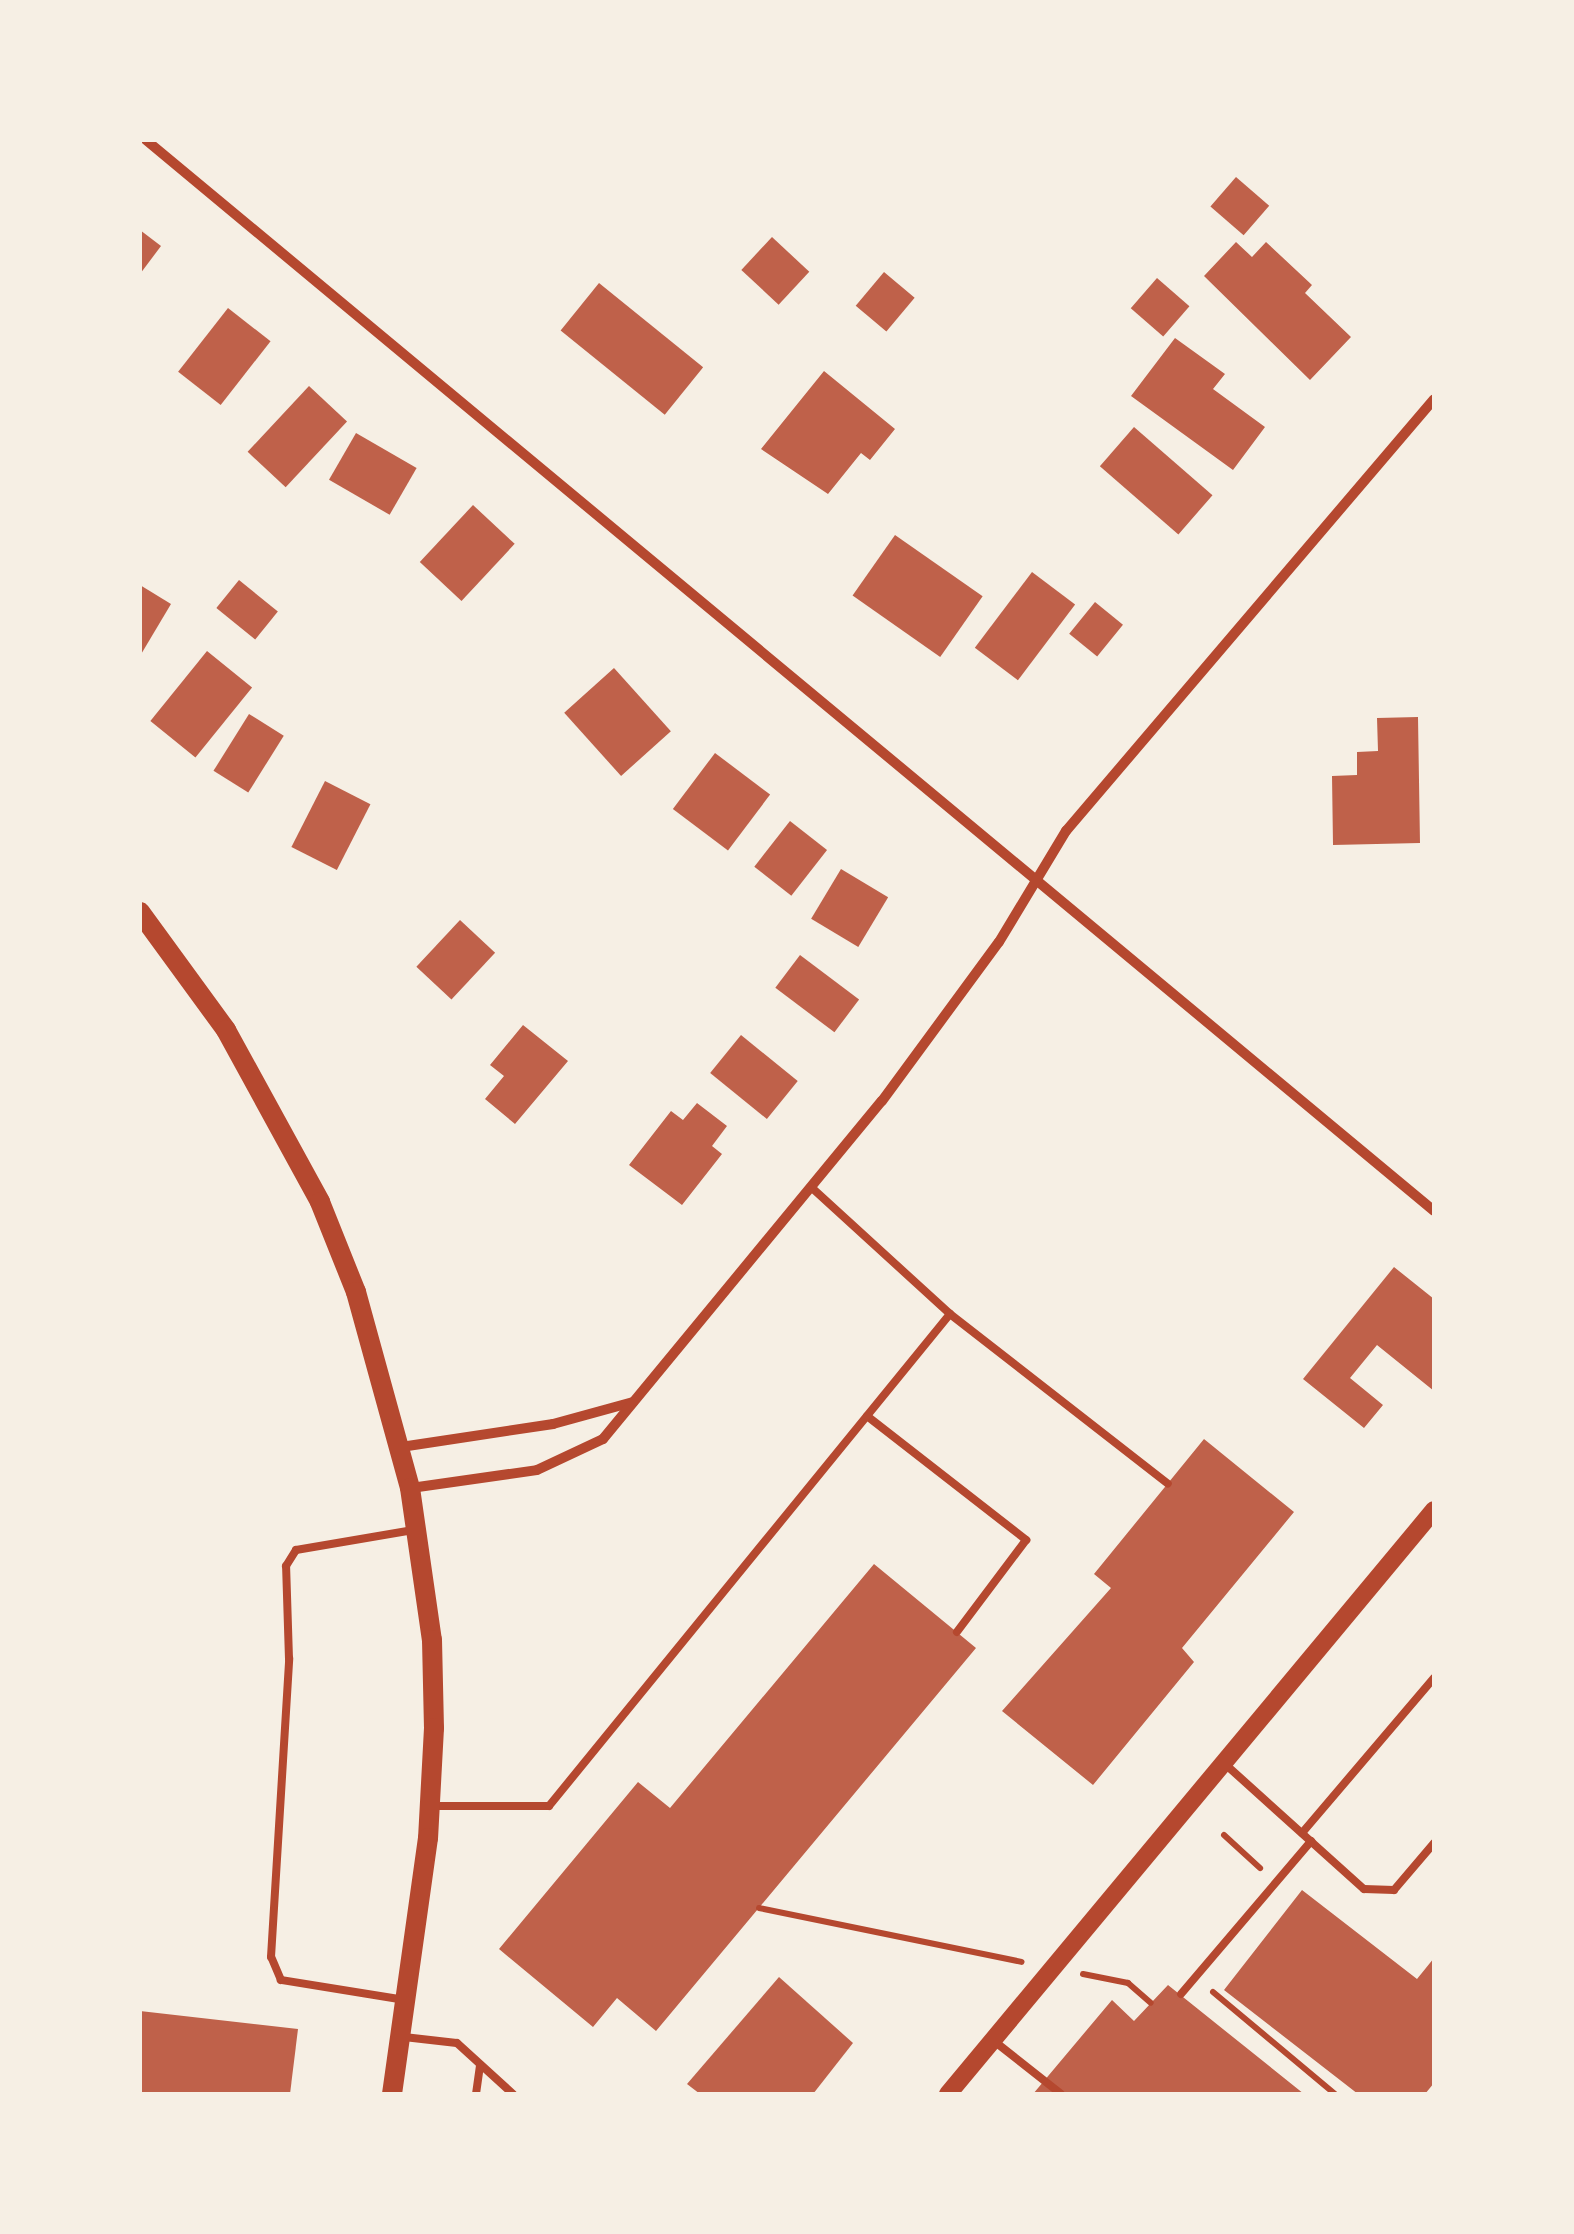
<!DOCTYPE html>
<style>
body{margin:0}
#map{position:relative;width:1574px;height:2234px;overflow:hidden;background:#f6efe4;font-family:Raleway,sans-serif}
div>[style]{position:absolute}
.building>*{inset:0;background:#bf614a;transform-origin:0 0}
.path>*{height:6px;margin:-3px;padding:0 3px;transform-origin:3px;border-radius:3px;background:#b5482f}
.service>*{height:8px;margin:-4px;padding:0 4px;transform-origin:4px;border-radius:4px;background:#b5482f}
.minor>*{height:10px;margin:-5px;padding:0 5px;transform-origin:5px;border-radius:5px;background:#b5482f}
.tertiary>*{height:18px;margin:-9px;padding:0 9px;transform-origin:9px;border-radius:9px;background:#b5482f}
.secondary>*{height:20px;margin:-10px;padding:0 10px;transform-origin:10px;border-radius:10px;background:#b5482f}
span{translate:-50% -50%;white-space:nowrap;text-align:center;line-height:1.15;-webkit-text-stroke:10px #f6efe4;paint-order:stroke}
.frame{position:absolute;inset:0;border:142px solid #f6efe4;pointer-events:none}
</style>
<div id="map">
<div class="building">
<i style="left:1236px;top:177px;width:44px;height:39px;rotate:41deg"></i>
<i style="clip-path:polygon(140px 230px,161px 246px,140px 274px)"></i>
<i style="left:772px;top:237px;width:51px;height:45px;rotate:43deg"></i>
<i style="clip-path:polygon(1236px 242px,1252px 257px,1266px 242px,1312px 285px,1305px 293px,1351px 337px,1310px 380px,1204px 276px)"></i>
<i style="left:884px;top:272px;width:40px;height:44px;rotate:40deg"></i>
<i style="left:1157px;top:278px;width:43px;height:40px;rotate:41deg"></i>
<i style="left:599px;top:283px;width:134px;height:61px;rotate:39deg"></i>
<i style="left:228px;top:308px;width:54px;height:81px;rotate:38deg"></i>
<i style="clip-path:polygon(1175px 338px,1225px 374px,1213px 389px,1265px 427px,1233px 470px,1131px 396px)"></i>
<i style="clip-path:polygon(824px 371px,895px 429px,870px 460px,861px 453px,828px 494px,761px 449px)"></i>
<i style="left:309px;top:386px;width:52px;height:90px;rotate:43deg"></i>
<i style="left:1134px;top:427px;width:104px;height:52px;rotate:41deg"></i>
<i style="left:356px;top:433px;width:70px;height:54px;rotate:30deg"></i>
<i style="left:473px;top:505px;width:57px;height:78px;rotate:43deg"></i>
<i style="left:895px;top:535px;width:107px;height:74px;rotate:35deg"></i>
<i style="left:1032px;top:572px;width:54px;height:95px;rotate:37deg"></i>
<i style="left:239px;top:580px;width:50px;height:36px;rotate:39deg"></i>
<i style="clip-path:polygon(140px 585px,171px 604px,140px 656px)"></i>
<i style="left:1095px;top:602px;width:36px;height:41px;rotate:39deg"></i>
<i style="left:207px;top:651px;width:58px;height:90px;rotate:39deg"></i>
<i style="left:614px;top:668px;width:85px;height:67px;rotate:48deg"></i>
<i style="left:249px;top:714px;width:41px;height:67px;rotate:32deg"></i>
<i style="clip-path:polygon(1418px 717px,1420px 843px,1333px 845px,1332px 776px,1357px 775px,1357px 752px,1378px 751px,1377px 718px)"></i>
<i style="left:715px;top:753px;width:69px;height:70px;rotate:37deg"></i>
<i style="left:325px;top:781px;width:51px;height:74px;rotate:27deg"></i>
<i style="left:790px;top:821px;width:47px;height:58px;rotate:38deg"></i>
<i style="left:841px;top:869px;width:55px;height:58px;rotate:31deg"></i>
<i style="left:460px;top:920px;width:48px;height:64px;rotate:43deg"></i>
<i style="left:800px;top:955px;width:74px;height:41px;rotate:37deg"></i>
<i style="clip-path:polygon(523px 1025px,568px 1061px,515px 1124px,485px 1099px,504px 1076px,490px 1065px)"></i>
<i style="left:741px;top:1035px;width:73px;height:49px;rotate:39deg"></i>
<i style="clip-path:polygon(697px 1103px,727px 1126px,712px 1146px,722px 1154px,682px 1205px,629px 1165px,671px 1111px,683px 1120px)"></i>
<i style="clip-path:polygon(1394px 1267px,1434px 1299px,1434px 1391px,1377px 1345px,1350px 1378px,1383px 1405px,1364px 1428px,1303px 1379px)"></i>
<i style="clip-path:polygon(1204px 1439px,1294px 1512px,1182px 1648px,1194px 1662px,1093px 1785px,1002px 1711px,1111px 1588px,1094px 1574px)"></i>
<i style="clip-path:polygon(874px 1564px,976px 1648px,656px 2031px,617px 1998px,593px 2027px,499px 1949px,638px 1782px,670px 1808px)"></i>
<i style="clip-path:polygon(1302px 1890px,1417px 1979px,1434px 1958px,1434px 2083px,1425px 2094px,1358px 2094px,1224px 1990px)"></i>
<i style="clip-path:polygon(779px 1977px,853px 2043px,813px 2094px,700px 2094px,687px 2084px)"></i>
<i style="clip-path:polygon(1168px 1985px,1304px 2094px,1033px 2094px,1112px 2000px,1134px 2021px)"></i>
<i style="clip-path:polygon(140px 2011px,298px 2029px,290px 2094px,140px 2094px)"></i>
</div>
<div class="path">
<i style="left:1224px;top:1835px;width:49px;rotate:42.5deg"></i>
<i style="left:759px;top:1908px;width:268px;rotate:11.6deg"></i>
<i style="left:1083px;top:1974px;width:46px;rotate:11.3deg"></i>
<i style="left:1128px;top:1983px;width:30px;rotate:41deg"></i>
<i style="left:1213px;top:1992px;width:159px;rotate:39.9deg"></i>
</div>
<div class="service">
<i style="left:811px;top:1187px;width:188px;rotate:42.4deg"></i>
<i style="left:950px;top:1314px;width:276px;rotate:37.9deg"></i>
<i style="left:867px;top:1416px;width:202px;rotate:37.9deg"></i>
<i style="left:1026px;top:1540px;width:115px;rotate:126.9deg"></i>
<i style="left:1225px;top:1764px;width:187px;rotate:42deg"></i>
<i style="left:1364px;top:1889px;width:30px;rotate:2deg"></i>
<i style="left:1394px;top:1890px;width:62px;rotate:-49.6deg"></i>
<i style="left:430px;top:1806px;width:119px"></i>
<i style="left:549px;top:1806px;width:635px;rotate:-50.82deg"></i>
<i style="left:1302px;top:1833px;width:204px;rotate:-49.6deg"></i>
<i style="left:1181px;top:1994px;width:201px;rotate:-49.6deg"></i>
<i style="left:405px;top:2000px;width:126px;rotate:-170.8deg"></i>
<i style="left:281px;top:1980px;width:25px;rotate:-113deg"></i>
<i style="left:271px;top:1957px;width:299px;rotate:-86.5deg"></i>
<i style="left:289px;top:1659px;width:93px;rotate:-91.8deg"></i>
<i style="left:286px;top:1566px;width:19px;rotate:-58deg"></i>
<i style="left:296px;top:1550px;width:119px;rotate:-9.7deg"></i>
<i style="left:404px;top:2037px;width:53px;rotate:6.5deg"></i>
<i style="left:457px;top:2043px;width:76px;rotate:42.3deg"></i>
<i style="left:994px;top:2041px;width:85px;rotate:38.3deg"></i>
<i style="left:476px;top:2094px;width:29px;rotate:-82deg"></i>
</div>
<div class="minor">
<i style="left:146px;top:140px;width:1675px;rotate:39.74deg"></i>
<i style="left:401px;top:1447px;width:154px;rotate:-8.6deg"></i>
<i style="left:553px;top:1424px;width:83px;rotate:-15.4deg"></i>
<i style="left:411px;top:1488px;width:127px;rotate:-8.1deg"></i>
<i style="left:537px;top:1470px;width:73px;rotate:-25.2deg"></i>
<i style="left:603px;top:1439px;width:438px;rotate:-50.5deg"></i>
<i style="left:882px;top:1101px;width:197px;rotate:-53.7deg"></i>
<i style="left:999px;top:942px;width:130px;rotate:-58.9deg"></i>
<i style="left:1066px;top:831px;width:567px;rotate:-49.57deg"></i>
</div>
<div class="tertiary">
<i style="left:948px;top:2094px;width:760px;rotate:-50.23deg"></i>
</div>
<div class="secondary">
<i style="left:140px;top:912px;width:146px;rotate:53.9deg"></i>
<i style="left:226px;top:1030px;width:196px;rotate:61.3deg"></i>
<i style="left:320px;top:1202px;width:97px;rotate:68.2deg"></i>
<i style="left:356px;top:1292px;width:203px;rotate:74.6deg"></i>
<i style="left:410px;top:1488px;width:154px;rotate:81.8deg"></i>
<i style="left:432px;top:1640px;width:88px;rotate:88.7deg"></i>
<i style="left:434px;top:1728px;width:110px;rotate:93.1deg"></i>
<i style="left:428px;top:1838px;width:259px;rotate:98deg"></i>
</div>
<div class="frame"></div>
</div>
